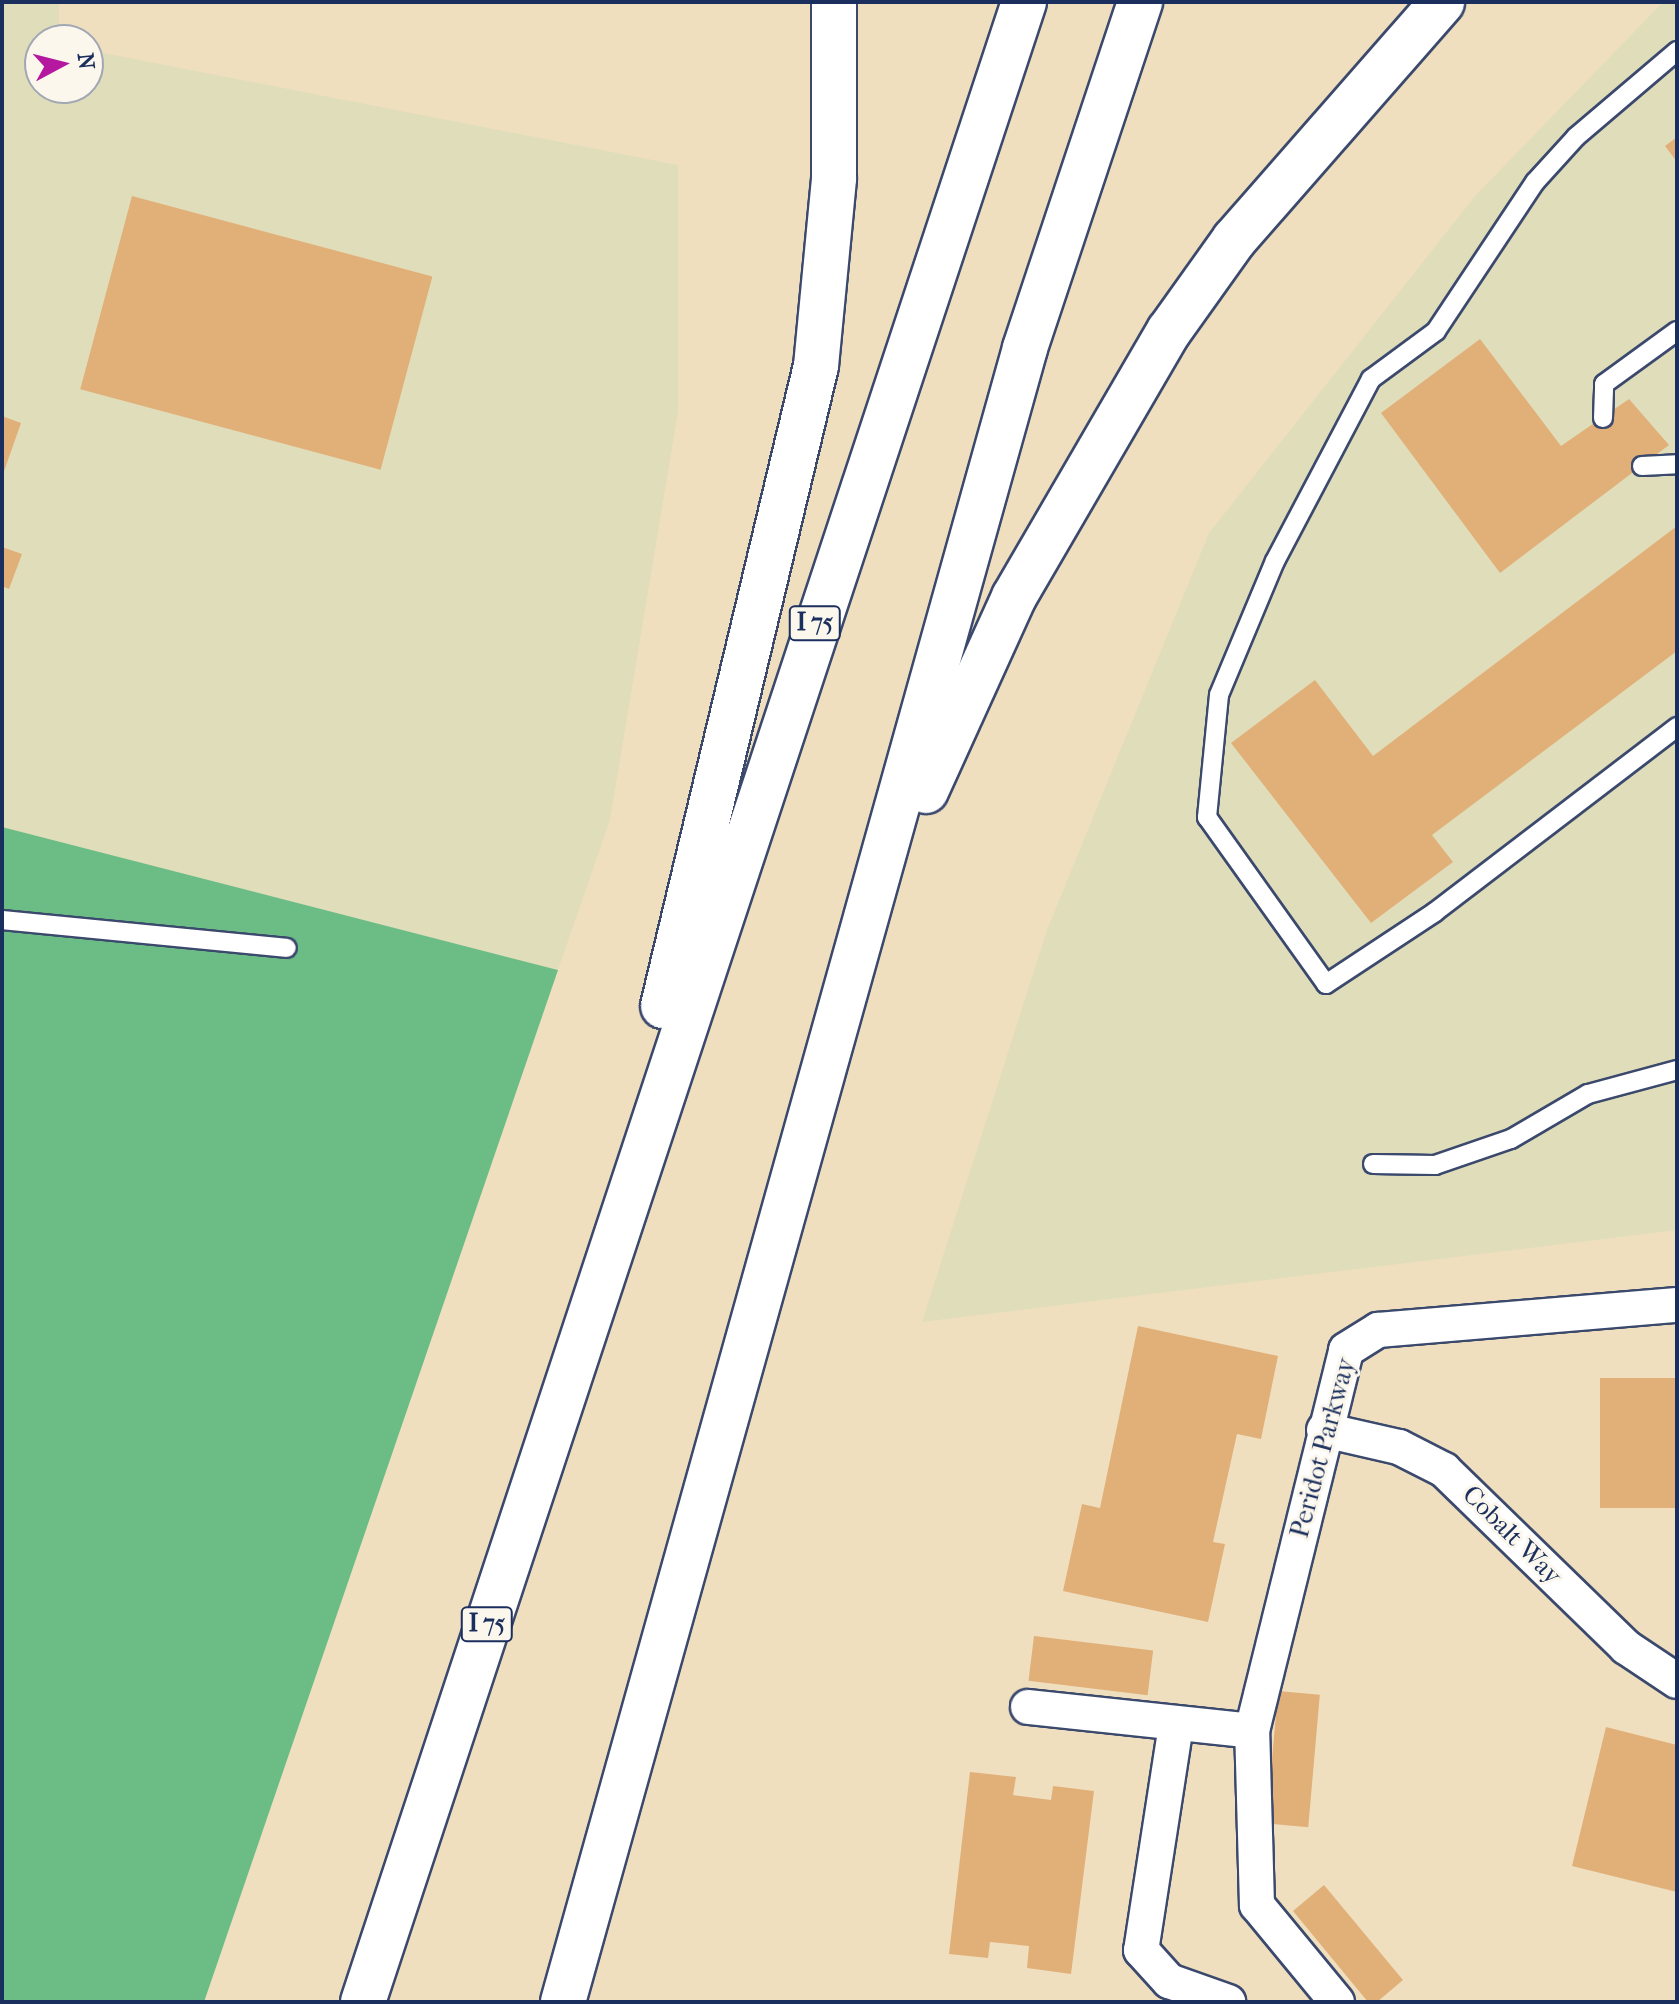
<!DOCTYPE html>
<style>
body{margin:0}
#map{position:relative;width:1679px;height:2004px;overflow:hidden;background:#efdfbf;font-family:"IM FELL French Canon",serif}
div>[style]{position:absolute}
.built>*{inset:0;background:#e0ddbb}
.forest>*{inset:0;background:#6cbc86}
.building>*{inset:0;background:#e1b079;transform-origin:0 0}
.roads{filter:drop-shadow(2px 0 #3b496d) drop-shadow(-2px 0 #3b496d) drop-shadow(0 2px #3b496d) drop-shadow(0 -2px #3b496d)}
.lane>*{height:18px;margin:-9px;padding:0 9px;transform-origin:9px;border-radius:9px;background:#fff}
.street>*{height:34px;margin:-17px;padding:0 17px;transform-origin:17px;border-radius:17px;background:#fff}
.highway>*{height:44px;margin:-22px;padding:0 22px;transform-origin:22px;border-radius:22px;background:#fff}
span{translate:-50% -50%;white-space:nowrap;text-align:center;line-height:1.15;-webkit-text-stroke:6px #fbf7ec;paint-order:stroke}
.shield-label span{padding:2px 6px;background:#fbf7ec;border:2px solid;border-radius:6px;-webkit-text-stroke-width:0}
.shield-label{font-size:24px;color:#1b2f5e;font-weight:700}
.street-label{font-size:26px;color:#1b2f5e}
.frame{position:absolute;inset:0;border:4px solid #1b2f5e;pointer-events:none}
.north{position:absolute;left:24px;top:24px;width:80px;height:80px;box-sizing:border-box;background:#fbf7ec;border:2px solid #a1a7b3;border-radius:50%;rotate:83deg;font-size:22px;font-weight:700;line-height:32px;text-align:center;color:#1b2f5e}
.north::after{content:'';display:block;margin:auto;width:28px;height:36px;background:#b5179e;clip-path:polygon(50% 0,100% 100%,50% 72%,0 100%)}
</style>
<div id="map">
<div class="built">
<i style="clip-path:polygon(2px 2px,59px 2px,59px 40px,40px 40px,40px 88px,88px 88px,88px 50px,678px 165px,678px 412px,610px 820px,558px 970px,2px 827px)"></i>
<i style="clip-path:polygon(1663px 2px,1677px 2px,1677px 1230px,922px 1322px,1047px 930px,1209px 533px,1475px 196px)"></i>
</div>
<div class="forest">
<i style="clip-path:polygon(2px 827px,558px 970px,204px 2002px,2px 2002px)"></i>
</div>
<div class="building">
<i style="clip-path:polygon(1677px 137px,1677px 162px,1665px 146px)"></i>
<i style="left:132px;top:196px;width:311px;height:200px;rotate:15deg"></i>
<i style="clip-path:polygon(1480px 339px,1561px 446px,1629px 399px,1669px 445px,1500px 573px,1381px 413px)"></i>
<i style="clip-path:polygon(2px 416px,21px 423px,2px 477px)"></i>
<i style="clip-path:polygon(1677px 526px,1677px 651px,1432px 835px,1453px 862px,1371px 923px,1231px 743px,1315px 680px,1373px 756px)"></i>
<i style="clip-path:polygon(2px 547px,22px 554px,9px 589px,2px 586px)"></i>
<i style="clip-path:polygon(1138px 1326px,1278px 1356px,1261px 1439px,1237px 1434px,1213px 1542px,1225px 1544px,1208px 1622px,1063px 1591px,1082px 1504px,1100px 1508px)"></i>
<i style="left:1677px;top:1378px;width:130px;height:77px;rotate:90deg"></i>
<i style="left:1034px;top:1636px;width:120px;height:45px;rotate:7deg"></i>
<i style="left:1278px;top:1691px;width:42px;height:133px;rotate:5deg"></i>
<i style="clip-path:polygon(1606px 1727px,1677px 1745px,1677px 1892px,1572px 1866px)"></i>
<i style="clip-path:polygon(970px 1772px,1016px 1777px,1013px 1795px,1051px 1800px,1053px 1786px,1094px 1791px,1071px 1974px,1027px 1968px,1029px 1946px,990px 1942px,988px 1958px,949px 1954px)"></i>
<i style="clip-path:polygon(1324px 1885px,1403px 1980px,1377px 2002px,1368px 2002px,1293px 1911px)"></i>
</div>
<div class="roads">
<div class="lane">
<i style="left:1677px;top:51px;width:133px;rotate:139.6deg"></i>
<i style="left:1576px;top:137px;width:61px;rotate:132.3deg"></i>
<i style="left:1535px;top:182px;width:179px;rotate:123.6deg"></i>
<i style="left:1436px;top:331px;width:81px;rotate:143.6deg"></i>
<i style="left:1371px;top:379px;width:206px;rotate:117.8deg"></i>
<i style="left:1275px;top:561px;width:145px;rotate:112.7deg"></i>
<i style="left:1219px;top:695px;width:123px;rotate:95.6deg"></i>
<i style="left:1207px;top:817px;width:205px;rotate:54.5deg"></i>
<i style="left:1326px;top:984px;width:131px;rotate:-33.4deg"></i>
<i style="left:1435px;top:912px;width:305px;rotate:-37.4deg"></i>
<i style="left:1603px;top:418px;width:34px;rotate:-88deg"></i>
<i style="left:1604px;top:384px;width:90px;rotate:-36deg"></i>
<i style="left:1642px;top:466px;width:35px;rotate:-3deg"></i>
<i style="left:2px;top:920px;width:286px;rotate:5.6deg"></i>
<i style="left:1373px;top:1164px;width:62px;rotate:0.9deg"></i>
<i style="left:1435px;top:1165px;width:80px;rotate:-18.9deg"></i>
<i style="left:1511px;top:1139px;width:89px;rotate:-30.3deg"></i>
<i style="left:1588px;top:1094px;width:92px;rotate:-15.1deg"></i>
</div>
<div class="street">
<i style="left:1324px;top:1430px;width:77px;rotate:12.8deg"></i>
<i style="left:1399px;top:1447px;width:51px;rotate:27.1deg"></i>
<i style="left:1444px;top:1470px;width:254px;rotate:44.2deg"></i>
<i style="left:1626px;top:1647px;width:61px;rotate:33.7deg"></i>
<i style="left:1028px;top:1707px;width:225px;rotate:6.1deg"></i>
<i style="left:1176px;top:1725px;width:228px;rotate:98.8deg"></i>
<i style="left:1141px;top:1950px;width:42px;rotate:47.9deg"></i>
<i style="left:1169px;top:1981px;width:63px;rotate:19.6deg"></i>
<i style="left:1337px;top:2002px;width:126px;rotate:-129.5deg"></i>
<i style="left:1257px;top:1905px;width:174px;rotate:-91.6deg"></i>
<i style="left:1252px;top:1731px;width:392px;rotate:-76.1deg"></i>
<i style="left:1346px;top:1350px;width:38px;rotate:-32deg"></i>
<i style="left:1378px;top:1330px;width:300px;rotate:-4.8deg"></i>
</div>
<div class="highway">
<i style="left:926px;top:791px;width:213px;rotate:-65.6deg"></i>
<i style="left:1014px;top:597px;width:308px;rotate:-59.8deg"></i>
<i style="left:1169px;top:331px;width:112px;rotate:-54.5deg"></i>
<i style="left:1234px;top:240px;width:316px;rotate:-48.8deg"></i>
<i style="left:663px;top:1006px;width:658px;rotate:-76.56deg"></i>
<i style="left:816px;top:366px;width:189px;rotate:-84.5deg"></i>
<i style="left:834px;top:178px;width:176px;rotate:-90deg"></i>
<i style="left:363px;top:2002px;width:2106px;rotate:-71.71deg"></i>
<i style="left:563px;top:2002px;width:1717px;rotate:-74.39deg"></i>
<i style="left:1025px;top:348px;width:365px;rotate:-71.6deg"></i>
</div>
</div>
<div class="shield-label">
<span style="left:815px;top:623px">I 75</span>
<span style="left:487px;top:1624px">I 75</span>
</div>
<div class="street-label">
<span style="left:1323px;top:1448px;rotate:-75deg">Peridot Parkway</span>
<span style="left:1512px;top:1535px;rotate:45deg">Cobalt Way</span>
</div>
<div class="frame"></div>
<div class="north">N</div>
</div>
